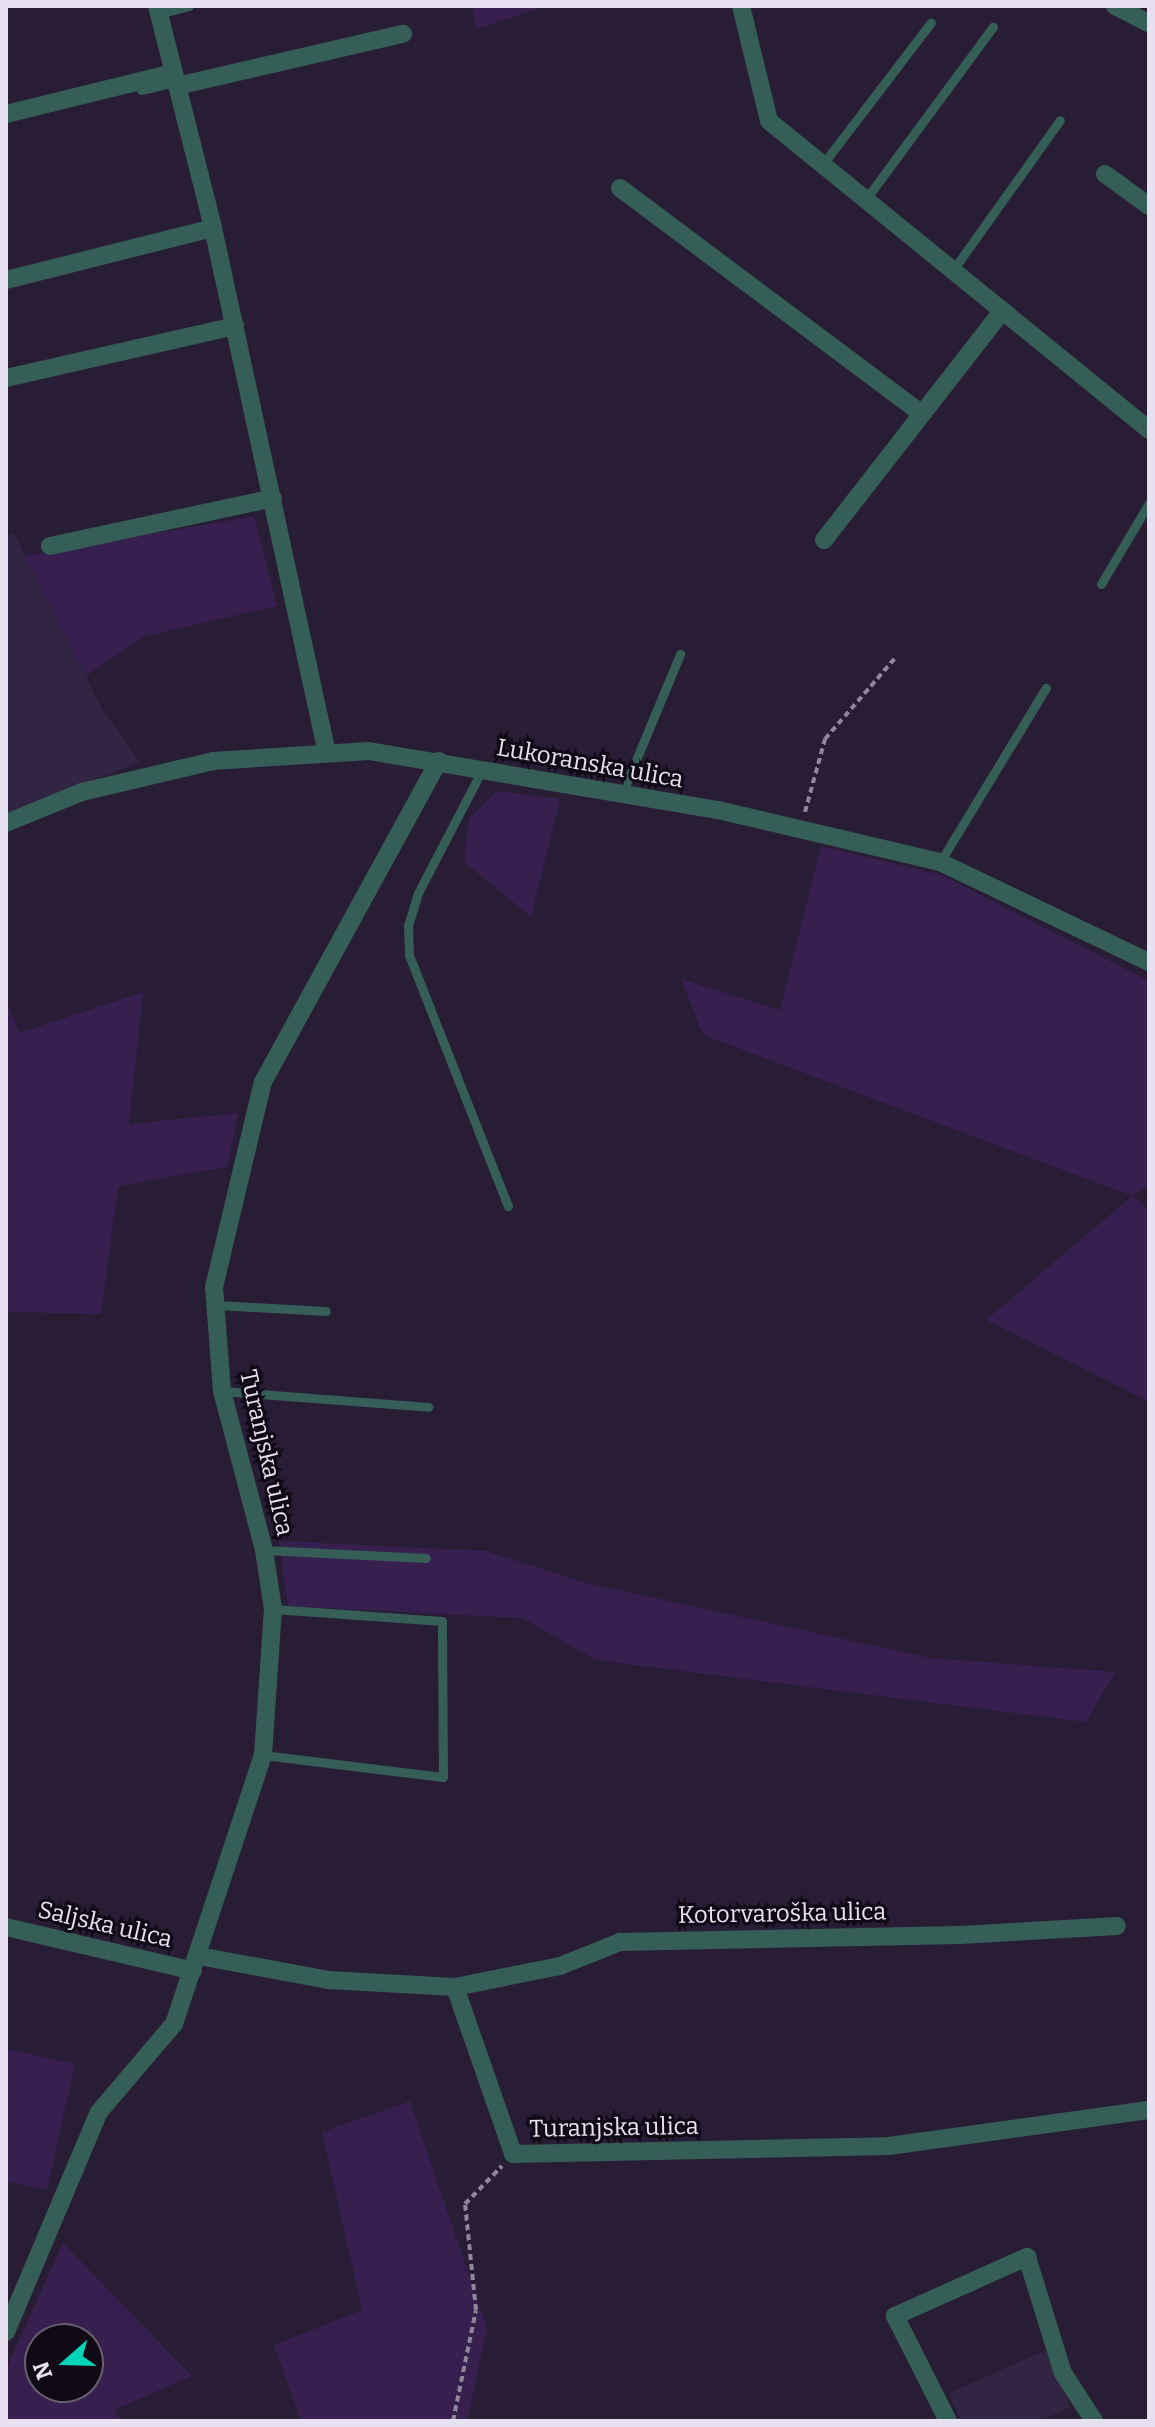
<!DOCTYPE html>
<meta charset="utf-8">
<style>
body{margin:0}
#map{position:relative;width:1155px;height:2427px;overflow:hidden;background:#281d35;font-family:Bitter,serif}
div>[style]{position:absolute}
.built>*{inset:0;background:#322443}
.green>*{inset:0;background:#371f50}
.path>*{height:4px;margin-top:-2px;transform-origin:0;background:repeating-linear-gradient(90deg,#8f869b 0 6px,transparent 0 10px)}
.service>*{height:9px;margin:-4.5px;padding:0 4.5px;transform-origin:4.5px;border-radius:4.5px;background:#355f56}
.minor>*{height:18px;margin:-9px;padding:0 9px;transform-origin:9px;border-radius:9px;background:#355f56}
span{translate:-50% -50%;white-space:nowrap;text-align:center;line-height:1.15;-webkit-text-stroke:6px #0f0a15;paint-order:stroke}
.street-label{font-size:24px;color:#e8e1f2}
.frame{position:absolute;inset:0;border:8px solid #e8e1f2;pointer-events:none}
.north{position:absolute;left:24px;top:2323px;width:80px;height:80px;box-sizing:border-box;background:#0f0a15;border:2px solid #66606d;border-radius:50%;rotate:250deg;font-size:22px;font-weight:700;line-height:32px;text-align:center;color:#e8e1f2}
.north::after{content:'';display:block;margin:auto;width:28px;height:36px;background:#00d5b7;clip-path:polygon(50% 0,100% 100%,50% 72%,0 100%)}
</style>
<div id="map">
<div class="built">
<i style="clip-path:polygon(14px 533px,102px 709px,140px 762px,6px 813px,6px 537px)"></i>
<i style="clip-path:polygon(1046px 2350px,1071px 2407px,1039px 2421px,961px 2421px,949px 2393px)"></i>
</div>
<div class="green">
<i style="clip-path:polygon(473px 6px,546px 6px,476px 29px)"></i>
<i style="clip-path:polygon(254px 516px,277px 606px,145px 636px,86px 676px,25px 556px)"></i>
<i style="clip-path:polygon(497px 791px,560px 799px,531px 917px,464px 862px,469px 819px)"></i>
<i style="clip-path:polygon(821px 846px,942px 875px,1149px 981px,1149px 1184px,1133px 1196px,1149px 1211px,1149px 1402px,986px 1320px,1132px 1196px,703px 1035px,681px 979px,780px 1010px)"></i>
<i style="clip-path:polygon(143px 992px,129px 1124px,238px 1113px,227px 1167px,118px 1186px,101px 1314px,6px 1312px,6px 999px,19px 1033px)"></i>
<i style="clip-path:polygon(279px 1541px,486px 1551px,586px 1583px,930px 1658px,1115px 1672px,1086px 1722px,596px 1660px,522px 1618px,288px 1606px)"></i>
<i style="clip-path:polygon(6px 2049px,75px 2064px,47px 2190px,6px 2181px)"></i>
<i style="clip-path:polygon(410px 2101px,487px 2329px,467px 2421px,301px 2421px,274px 2345px,362px 2310px,322px 2132px)"></i>
<i style="clip-path:polygon(evenodd,63px 2243px,192px 2376px,114px 2410px,121px 2421px,6px 2421px,6px 2369px,63px 2243px,40px 2339px,88px 2339px,88px 2387px,40px 2387px,40px 2339px)"></i>
</div>
<div class="path">
<i style="left:805px;top:812px;width:76px;rotate:-74.7deg"></i>
<i style="left:825px;top:739px;width:110px;rotate:-49.1deg"></i>
<i style="left:453px;top:2421px;width:113px;rotate:-78.3deg"></i>
<i style="left:476px;top:2310px;width:107px;rotate:-95.9deg"></i>
<i style="left:465px;top:2204px;width:53px;rotate:-45.8deg"></i>
</div>
<div class="service">
<i style="left:159px;top:14px;width:31px;rotate:-15deg"></i>
<i style="left:141px;top:90px;width:36px;rotate:-13deg"></i>
<i style="left:823px;top:164px;width:178px;rotate:-52.7deg"></i>
<i style="left:866px;top:199px;width:214px;rotate:-53.6deg"></i>
<i style="left:953px;top:270px;width:184px;rotate:-54.5deg"></i>
<i style="left:1101px;top:584px;width:94px;rotate:-59.3deg"></i>
<i style="left:482px;top:770px;width:139px;rotate:117.5deg"></i>
<i style="left:418px;top:893px;width:34px;rotate:107deg"></i>
<i style="left:408px;top:925px;width:30px;rotate:88deg"></i>
<i style="left:409px;top:955px;width:270px;rotate:68.5deg"></i>
<i style="left:621px;top:796px;width:154px;rotate:-67.4deg"></i>
<i style="left:940px;top:862px;width:204px;rotate:-58.7deg"></i>
<i style="left:217px;top:1305px;width:109px;rotate:3.2deg"></i>
<i style="left:222px;top:1391px;width:207px;rotate:4.4deg"></i>
<i style="left:264px;top:1550px;width:162px;rotate:2.8deg"></i>
<i style="left:263px;top:1755px;width:181px;rotate:7deg"></i>
<i style="left:443px;top:1777px;width:156px;rotate:-90.4deg"></i>
<i style="left:442px;top:1621px;width:169px;rotate:-175.9deg"></i>
</div>
<div class="minor">
<i style="left:157px;top:6px;width:229px;rotate:75.8deg"></i>
<i style="left:213px;top:228px;width:533px;rotate:77.76deg"></i>
<i style="left:741px;top:6px;width:118px;rotate:76.3deg"></i>
<i style="left:769px;top:121px;width:490px;rotate:39.1deg"></i>
<i style="left:1115px;top:6px;width:38px;rotate:27deg"></i>
<i style="left:177px;top:86px;width:232px;rotate:-13deg"></i>
<i style="left:6px;top:114px;width:172px;rotate:-13.8deg"></i>
<i style="left:1105px;top:174px;width:54px;rotate:36deg"></i>
<i style="left:620px;top:188px;width:376px;rotate:36.8deg"></i>
<i style="left:6px;top:280px;width:213px;rotate:-14.1deg"></i>
<i style="left:6px;top:378px;width:235px;rotate:-12.8deg"></i>
<i style="left:824px;top:540px;width:291px;rotate:-52.1deg"></i>
<i style="left:50px;top:546px;width:228px;rotate:-12.1deg"></i>
<i style="left:6px;top:823px;width:82px;rotate:-22.2deg"></i>
<i style="left:82px;top:792px;width:135px;rotate:-13.3deg"></i>
<i style="left:213px;top:761px;width:156px;rotate:-3.7deg"></i>
<i style="left:369px;top:751px;width:354px;rotate:9.6deg"></i>
<i style="left:718px;top:810px;width:228px;rotate:13.2deg"></i>
<i style="left:940px;top:862px;width:232px;rotate:25.6deg"></i>
<i style="left:6px;top:1927px;width:192px;rotate:13.2deg"></i>
<i style="left:199px;top:1956px;width:131px;rotate:10.5deg"></i>
<i style="left:328px;top:1980px;width:127px;rotate:3.2deg"></i>
<i style="left:455px;top:1987px;width:177px;rotate:70.8deg"></i>
<i style="left:513px;top:2154px;width:376px;rotate:-1.2deg"></i>
<i style="left:889px;top:2146px;width:262px;rotate:-7.9deg"></i>
<i style="left:455px;top:1987px;width:107px;rotate:-11.3deg"></i>
<i style="left:560px;top:1966px;width:65px;rotate:-21.8deg"></i>
<i style="left:620px;top:1942px;width:340px;rotate:-1.2deg"></i>
<i style="left:960px;top:1935px;width:157px;rotate:-3.3deg"></i>
<i style="left:6px;top:2332px;width:239px;rotate:-67.1deg"></i>
<i style="left:99px;top:2112px;width:116px;rotate:-49.6deg"></i>
<i style="left:174px;top:2024px;width:283px;rotate:-71.7deg"></i>
<i style="left:263px;top:1755px;width:146px;rotate:-86.1deg"></i>
<i style="left:273px;top:1609px;width:60px;rotate:-98.7deg"></i>
<i style="left:264px;top:1550px;width:164px;rotate:-104.8deg"></i>
<i style="left:222px;top:1391px;width:104px;rotate:-94.4deg"></i>
<i style="left:214px;top:1287px;width:211px;rotate:-76.6deg"></i>
<i style="left:263px;top:1082px;width:366px;rotate:-61.3deg"></i>
<i style="left:948px;top:2421px;width:118px;rotate:-116.8deg"></i>
<i style="left:895px;top:2316px;width:145px;rotate:-24.1deg"></i>
<i style="left:1027px;top:2257px;width:121px;rotate:72.8deg"></i>
<i style="left:1063px;top:2373px;width:57px;rotate:57.1deg"></i>
</div>
<div class="street-label">
<span style="left:590px;top:764px;rotate:10deg">Lukoranska ulica</span>
<span style="left:266px;top:1453px;rotate:77deg">Turanjska ulica</span>
<span style="left:782px;top:1914px;rotate:-1deg">Kotorvaroška ulica</span>
<span style="left:105px;top:1925px;rotate:13deg">Saljska ulica</span>
<span style="left:614px;top:2128px;rotate:-1deg">Turanjska ulica</span>
</div>
<div class="frame"></div>
<div class="north">N</div>
</div>
